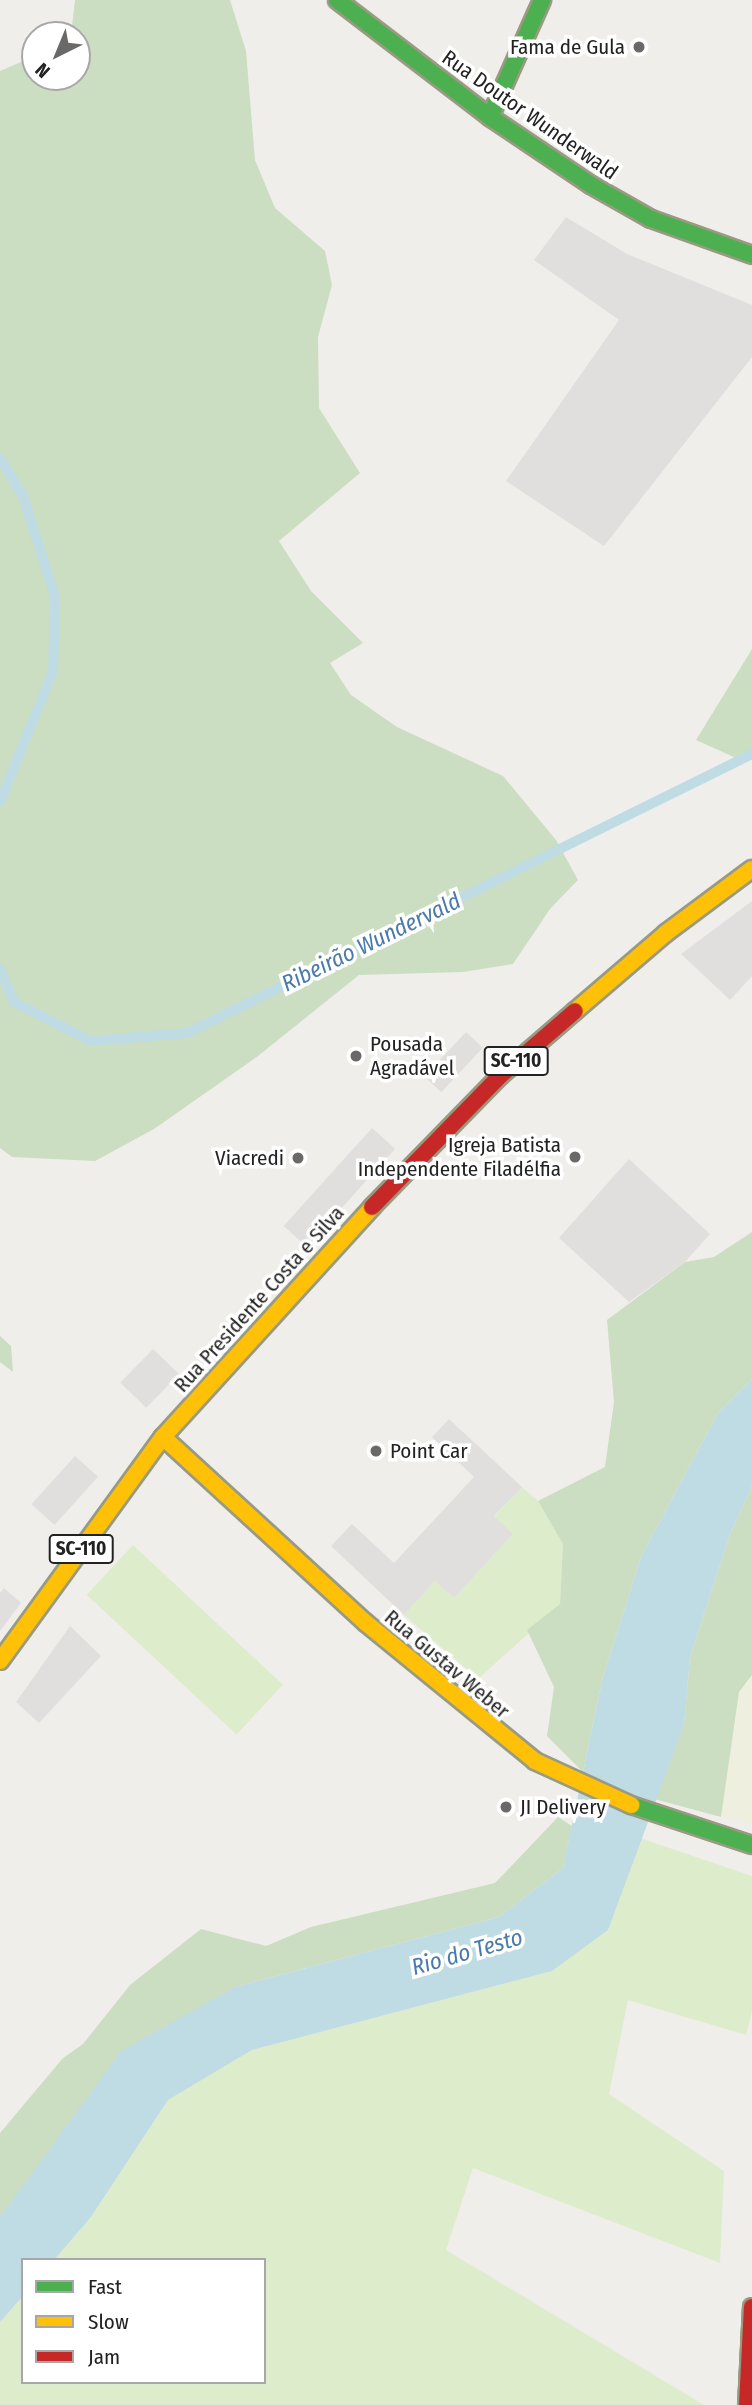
<!DOCTYPE html>
<meta charset="utf-8">
<style>
body{margin:0}
#map{position:relative;width:752px;height:2405px;overflow:hidden;background:#f0eeeb;font-family:"Fira Sans Condensed",sans-serif}
div>[style]{position:absolute}
.farmland>*{inset:0;background:#efefdf}
.grass>*{inset:0;background:#ddeccb;transform-origin:0 0}
.forest>*{inset:0;background:#cbdec1}
.parking>*{inset:0;background:#e0dfde;transform-origin:0 0}
.water>*{inset:0;background:#bfdbe3}
.stream>*{height:10px;margin:-5px;padding:0 5px;transform-origin:5px;border-radius:5px;background:#bfdbe3}
.roads{filter:drop-shadow(2px 0 #999a82) drop-shadow(-2px 0 #999a82) drop-shadow(0 2px #999a82) drop-shadow(0 -2px #999a82)}
.fast>*{height:16px;margin:-8px;padding:0 8px;transform-origin:8px;border-radius:8px;background:#4caf50}
.slow>*{height:16px;margin:-8px;padding:0 8px;transform-origin:8px;border-radius:8px;background:#ffc107}
.jam>*{height:16px;margin:-8px;padding:0 8px;transform-origin:8px;border-radius:8px;background:#c62828}
.dots>*{width:19px;height:19px;translate:-50% -50%;box-sizing:border-box;border:4px solid #fff;border-radius:50%}
span{translate:-50% -50%;white-space:nowrap;text-align:center;line-height:1.15;-webkit-text-stroke:7px #fff;paint-order:stroke}
.shield-label span{padding:2px 5px;background:#fff;border:2px solid;border-radius:5px;-webkit-text-stroke-width:0}
.shield-label{font-size:19px;color:#222;font-weight:700}
.poi-label{font-size:21px;color:#222}
.right{translate:-100% -50%;text-align:right}
.left{translate:0 -50%;text-align:left}
.street-label{font-size:21px;color:#222}
.water-label{font-size:23px;color:#4a7aab;font-style:italic}
.legend{position:absolute;left:21px;top:2258px;width:245px;height:126px;box-sizing:border-box;background:#fff;border:2px solid #a7a7a7;margin:0;padding:9px 12px;list-style:none;font-size:21px;color:#222}
.legend li{display:flex;align-items:center;gap:14px;height:35px}
.legend b{width:35px;border:2px solid #a7a7a7}
.north{position:absolute;left:21px;top:21px;width:70px;height:70px;box-sizing:border-box;background:#fff;border:2px solid #a7a7a7;border-radius:50%;rotate:223deg;font-size:19px;font-weight:700;line-height:28px;text-align:center;color:#222}
.north::after{content:'';display:block;margin:auto;width:24px;height:32px;background:#6a6968;clip-path:polygon(50% 0,100% 100%,50% 72%,0 100%)}
</style>
<div id="map">
<div class="farmland">
<i style="clip-path:polygon(752px 1675px,752px 1824px,721px 1817px,720px 1803px,739px 1692px)"></i>
</div>
<div class="grass">
<i style="clip-path:polygon(522px 1487px,538px 1501px,563px 1544px,560px 1605px,478px 1679px,404px 1615px,435px 1581px,454px 1598px,513px 1534px,494px 1517px)"></i>
<i style="left:133px;top:1545px;width:205px;height:68px;rotate:43deg"></i>
<i style="clip-path:polygon(640px 1838px,752px 1876px,752px 2011px,746px 2035px,628px 2000px,609px 2094px,724px 2171px,720px 2263px,473px 2168px,446px 2250px,704px 2405px,0 2405px,0 2322px,23px 2296px,23px 2382px,264px 2382px,264px 2260px,54px 2260px,91px 2217px,168px 2100px,252px 2050px,552px 1971px,608px 1930px)"></i>
</div>
<div class="forest">
<i style="clip-path:polygon(75px 0,230px 0,246px 51px,255px 160px,275px 208px,325px 251px,332px 285px,318px 337px,319px 408px,360px 473px,279px 541px,311px 591px,363px 643px,330px 663px,351px 695px,397px 727px,503px 776px,556px 840px,578px 880px,550px 909px,513px 964px,463px 972px,359px 975px,258px 1056px,154px 1129px,95px 1161px,12px 1157px,0 1148px,0 71px,35px 56px,35px 77px,77px 77px,77px 35px,71px 35px)"></i>
<i style="clip-path:polygon(752px 649px,752px 752px,736px 758px,696px 740px)"></i>
<i style="clip-path:polygon(752px 1232px,752px 1379px,718px 1413px,641px 1557px,602px 1681px,583px 1772px,547px 1736px,554px 1687px,527px 1630px,560px 1604px,563px 1544px,538px 1501px,605px 1467px,614px 1402px,607px 1320px,685px 1262px,714px 1257px)"></i>
<i style="clip-path:polygon(0 1336px,11px 1346px,13px 1372px,0 1362px)"></i>
<i style="clip-path:polygon(752px 1486px,752px 1675px,739px 1692px,721px 1817px,654px 1799px,684px 1725px,690px 1657px,730px 1534px)"></i>
<i style="clip-path:polygon(558px 1817px,572px 1826px,563px 1868px,499px 1917px,235px 1987px,25px 2185px,0 2217px,0 2133px,63px 2058px,83px 2044px,130px 1985px,201px 1929px,266px 1946px,311px 1927px,495px 1883px)"></i>
</div>
<div class="parking">
<i style="clip-path:polygon(566px 217px,627px 254px,752px 305px,752px 357px,604px 546px,506px 481px,619px 320px,534px 260px)"></i>
<i style="clip-path:polygon(752px 901px,752px 976px,730px 1000px,681px 954px)"></i>
<i style="left:466px;top:1032px;width:23px;height:61px;rotate:43deg"></i>
<i style="left:372px;top:1128px;width:31px;height:132px;rotate:42deg"></i>
<i style="clip-path:polygon(629px 1159px,710px 1234px,685px 1262px,629px 1302px,559px 1238px)"></i>
<i style="left:153px;top:1349px;width:36px;height:47px;rotate:44deg"></i>
<i style="clip-path:polygon(449px 1419px,522px 1487px,494px 1516px,513px 1534px,454px 1598px,435px 1581px,404px 1615px,331px 1546px,352px 1524px,394px 1563px,474px 1477px,432px 1437px)"></i>
<i style="left:75px;top:1456px;width:31px;height:65px;rotate:42deg"></i>
<i style="clip-path:polygon(4px 1588px,21px 1603px,0 1631px,0 1593px)"></i>
<i style="clip-path:polygon(70px 1626px,101px 1656px,39px 1723px,16px 1702px)"></i>
</div>
<div class="water">
<i style="clip-path:polygon(752px 1379px,752px 1486px,730px 1534px,690px 1657px,684px 1725px,608px 1930px,552px 1971px,252px 2050px,168px 2100px,91px 2217px,54px 2260px,23px 2260px,23px 2296px,0 2322px,0 2217px,121px 2051px,235px 1987px,499px 1917px,563px 1868px,602px 1681px,641px 1557px,718px 1413px)"></i>
</div>
<div class="stream">
<i style="left:0;top:458px;width:44px;rotate:58.8deg"></i>
<i style="left:23px;top:496px;width:106px;rotate:72.4deg"></i>
<i style="left:55px;top:597px;width:74px;rotate:91.5deg"></i>
<i style="left:53px;top:671px;width:141px;rotate:112deg"></i>
<i style="left:0;top:969px;width:36px;rotate:67deg"></i>
<i style="left:14px;top:1002px;width:86px;rotate:26.9deg"></i>
<i style="left:91px;top:1041px;width:96px;rotate:-4.8deg"></i>
<i style="left:187px;top:1033px;width:630px;rotate:-26.28deg"></i>
</div>
<div class="roads">
<div class="fast">
<i style="left:337px;top:0;width:193px;rotate:37.4deg"></i>
<i style="left:490px;top:117px;width:122px;rotate:34deg"></i>
<i style="left:591px;top:185px;width:69px;rotate:29.5deg"></i>
<i style="left:651px;top:219px;width:107px;rotate:19.6deg"></i>
<i style="left:490px;top:117px;width:128px;rotate:-66deg"></i>
<i style="left:631px;top:1805px;width:127px;rotate:18.3deg"></i>
</div>
<div class="slow">
<i style="left:575px;top:1011px;width:120px;rotate:-40.6deg"></i>
<i style="left:666px;top:933px;width:107px;rotate:-36.7deg"></i>
<i style="left:163px;top:1437px;width:275px;rotate:42.5deg"></i>
<i style="left:366px;top:1623px;width:218px;rotate:39.2deg"></i>
<i style="left:535px;top:1761px;width:106px;rotate:24.6deg"></i>
<i style="left:0;top:1661px;width:277px;rotate:-54deg"></i>
<i style="left:163px;top:1437px;width:311px;rotate:-47.7deg"></i>
</div>
<div class="jam">
<i style="left:372px;top:1207px;width:183px;rotate:-45.7deg"></i>
<i style="left:500px;top:1076px;width:99px;rotate:-40.9deg"></i>
<i style="left:747px;top:2405px;width:98px;rotate:-87.1deg"></i>
</div>
</div>
<div class="dots">
<i style="left:639px;top:47px;background:#6a6968"></i>
<i style="left:356px;top:1056px;background:#6a6968"></i>
<i style="left:575px;top:1157px;background:#6a6968"></i>
<i style="left:298px;top:1158px;background:#6a6968"></i>
<i style="left:376px;top:1451px;background:#6a6968"></i>
<i style="left:506px;top:1807px;background:#6a6968"></i>
</div>
<div class="shield-label">
<span style="left:516px;top:1061px">SC-110</span>
<span style="left:81px;top:1549px">SC-110</span>
</div>
<div class="poi-label">
<span class="right" style="left:625px;top:47px">Fama de Gula</span>
<span class="left" style="left:370px;top:1056px">Pousada<br>Agradável</span>
<span class="right" style="left:561px;top:1157px">Igreja Batista<br>Independente Filadélfia</span>
<span class="right" style="left:284px;top:1158px">Viacredi</span>
<span class="left" style="left:390px;top:1451px">Point Car</span>
<span class="left" style="left:520px;top:1807px">JI Delivery</span>
</div>
<div class="street-label">
<span style="left:530px;top:115px;rotate:35deg">Rua Doutor Wunderwald</span>
<span style="left:259px;top:1299px;rotate:-48deg">Rua Presidente Costa e Silva</span>
<span style="left:447px;top:1664px;rotate:40deg">Rua Gustav Weber</span>
</div>
<div class="water-label">
<span style="left:371px;top:942px;rotate:-26deg">Ribeirão Wundervald</span>
<span style="left:467px;top:1952px;rotate:-16deg">Rio do Testo</span>
</div>
<ul class="legend">
<li><b style="height:9px;background:#4caf50"></b>Fast</li>
<li><b style="height:9px;background:#ffc107"></b>Slow</li>
<li><b style="height:9px;background:#c62828"></b>Jam</li>
</ul>
<div class="north">N</div>
</div>
